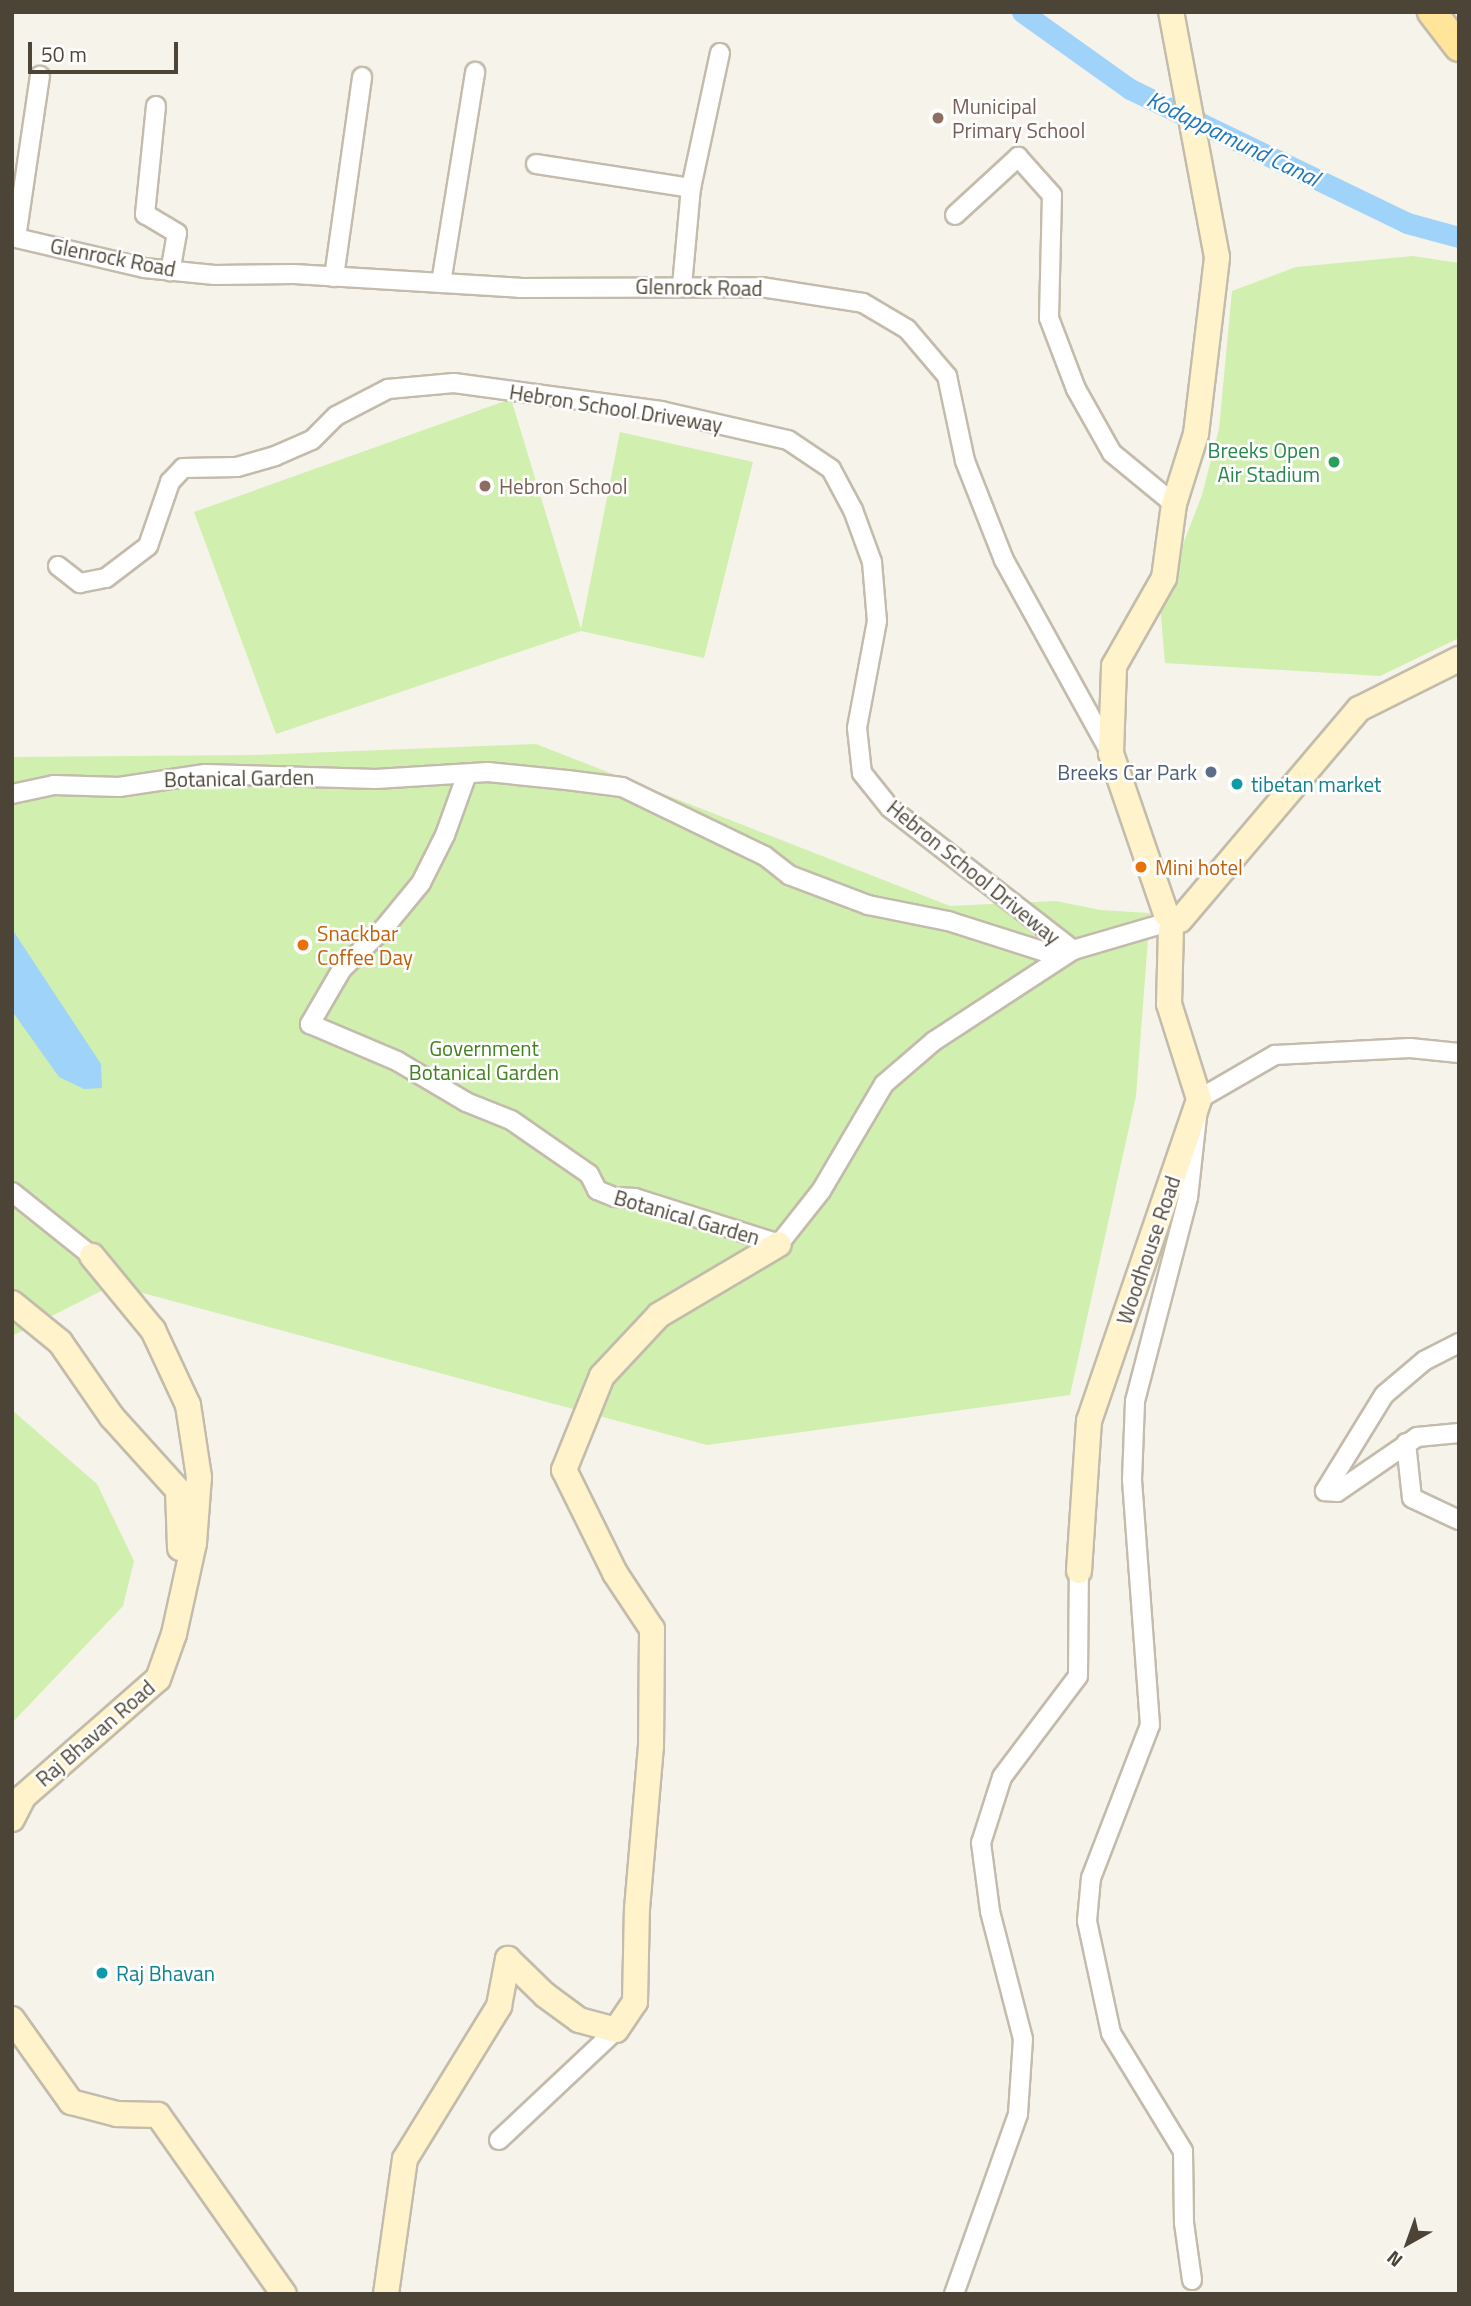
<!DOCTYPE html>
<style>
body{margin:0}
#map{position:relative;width:1471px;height:2306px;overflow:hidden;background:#f6f3ea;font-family:"Titillium Web",sans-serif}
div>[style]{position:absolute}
.green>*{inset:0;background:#d1efae}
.water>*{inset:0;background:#a0d3f9}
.canal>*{height:21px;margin:-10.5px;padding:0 10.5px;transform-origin:10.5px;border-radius:10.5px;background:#a0d3f9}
.roads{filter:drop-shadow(2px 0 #c3bbab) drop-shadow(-2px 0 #c3bbab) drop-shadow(0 2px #c3bbab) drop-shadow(0 -2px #c3bbab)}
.street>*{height:18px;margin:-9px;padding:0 9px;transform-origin:9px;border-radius:9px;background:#fff}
.secondary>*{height:24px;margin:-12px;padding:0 12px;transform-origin:12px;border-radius:12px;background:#fff3cb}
.primary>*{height:28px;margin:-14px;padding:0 14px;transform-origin:14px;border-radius:14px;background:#ffe49a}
.dots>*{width:19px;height:19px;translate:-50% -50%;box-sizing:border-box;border:4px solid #fff;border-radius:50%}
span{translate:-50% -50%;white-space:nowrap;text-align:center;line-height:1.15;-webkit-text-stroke:5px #fff;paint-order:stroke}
.education-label{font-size:21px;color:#785e54}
.left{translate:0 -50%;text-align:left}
.street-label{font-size:21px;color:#4c4436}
.leisure-label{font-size:21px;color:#27864d}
.right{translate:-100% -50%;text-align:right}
.service-label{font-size:21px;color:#4e5e75}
.culture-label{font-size:21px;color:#0d838f}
.food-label{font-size:21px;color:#c56008}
.park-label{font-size:21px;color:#428020}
.water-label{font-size:23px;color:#2078bd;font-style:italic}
.frame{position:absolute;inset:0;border:14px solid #4c4436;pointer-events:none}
.north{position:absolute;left:1373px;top:2208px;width:70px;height:70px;-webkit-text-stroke:5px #fff;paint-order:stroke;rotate:220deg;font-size:19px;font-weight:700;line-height:28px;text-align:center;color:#4c4436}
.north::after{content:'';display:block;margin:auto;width:24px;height:32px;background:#4c4436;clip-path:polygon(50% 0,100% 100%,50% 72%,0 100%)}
.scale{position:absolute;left:28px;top:42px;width:150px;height:32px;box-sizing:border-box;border:4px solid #4c4436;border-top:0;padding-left:9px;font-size:21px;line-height:24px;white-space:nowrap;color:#4c4436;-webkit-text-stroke:5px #fff;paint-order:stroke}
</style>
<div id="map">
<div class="green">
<i style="clip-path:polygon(1413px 256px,1459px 263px,1459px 638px,1380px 676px,1165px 663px,1160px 604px,1202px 495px,1219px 429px,1232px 291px,1296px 267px)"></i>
<i style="clip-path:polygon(511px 399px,581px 629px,620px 432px,753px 462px,704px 658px,581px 631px,276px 734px,194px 512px)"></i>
<i style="clip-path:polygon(536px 744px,950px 906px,1056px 901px,1100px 910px,1150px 913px,1136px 1096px,1070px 1395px,707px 1445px,113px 1285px,12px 1336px,12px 757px,252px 755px)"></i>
<i style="clip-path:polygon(12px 1410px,97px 1484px,134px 1561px,123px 1606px,12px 1723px)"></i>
</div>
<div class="water">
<i style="clip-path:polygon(12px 929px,101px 1064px,102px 1088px,84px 1089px,59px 1077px,12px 1011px)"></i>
</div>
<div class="canal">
<i style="left:1022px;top:12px;width:133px;rotate:35.5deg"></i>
<i style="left:1130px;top:89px;width:308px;rotate:25.8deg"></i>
<i style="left:1407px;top:223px;width:54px;rotate:15.1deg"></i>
</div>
<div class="roads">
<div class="street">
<i style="left:156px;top:106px;width:109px;rotate:95.8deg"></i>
<i style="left:145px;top:214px;width:37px;rotate:31deg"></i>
<i style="left:177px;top:233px;width:39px;rotate:100deg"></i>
<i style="left:536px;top:164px;width:157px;rotate:8.8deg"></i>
<i style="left:955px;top:215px;width:86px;rotate:-42.6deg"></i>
<i style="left:1018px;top:157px;width:51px;rotate:48.2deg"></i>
<i style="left:1052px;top:195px;width:123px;rotate:91.4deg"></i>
<i style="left:1049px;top:318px;width:76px;rotate:69.2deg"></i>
<i style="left:1076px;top:389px;width:73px;rotate:60.6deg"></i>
<i style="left:1112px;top:453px;width:80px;rotate:39.4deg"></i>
<i style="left:12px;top:237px;width:136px;rotate:13.2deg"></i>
<i style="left:144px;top:268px;width:71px;rotate:5.6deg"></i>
<i style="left:215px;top:275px;width:79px;rotate:-0.7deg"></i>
<i style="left:294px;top:274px;width:226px;rotate:3.5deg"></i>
<i style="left:520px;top:288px;width:241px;rotate:-0.2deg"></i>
<i style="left:761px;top:287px;width:103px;rotate:8.9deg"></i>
<i style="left:863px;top:303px;width:51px;rotate:30.6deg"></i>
<i style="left:907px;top:329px;width:62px;rotate:49.6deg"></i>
<i style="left:947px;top:376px;width:87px;rotate:78deg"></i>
<i style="left:965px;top:461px;width:106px;rotate:68.5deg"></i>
<i style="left:1004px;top:560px;width:217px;rotate:61.1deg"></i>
<i style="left:16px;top:238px;width:164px;rotate:-81.6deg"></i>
<i style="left:334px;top:277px;width:202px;rotate:-82deg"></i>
<i style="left:441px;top:283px;width:214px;rotate:-80.8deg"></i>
<i style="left:682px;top:286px;width:98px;rotate:-84.8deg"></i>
<i style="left:691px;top:188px;width:138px;rotate:-77.9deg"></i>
<i style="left:58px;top:566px;width:28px;rotate:38deg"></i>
<i style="left:80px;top:583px;width:26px;rotate:-11deg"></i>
<i style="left:106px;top:578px;width:53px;rotate:-37.3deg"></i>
<i style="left:148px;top:546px;width:68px;rotate:-71deg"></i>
<i style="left:170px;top:482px;width:19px;rotate:-47deg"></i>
<i style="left:183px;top:468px;width:54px;rotate:-1.1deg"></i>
<i style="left:237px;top:467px;width:40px;rotate:-16deg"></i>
<i style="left:275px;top:456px;width:40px;rotate:-23.4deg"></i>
<i style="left:312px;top:440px;width:34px;rotate:-45deg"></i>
<i style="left:336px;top:416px;width:59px;rotate:-27.4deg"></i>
<i style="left:388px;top:389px;width:66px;rotate:-5.2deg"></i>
<i style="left:454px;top:383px;width:209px;rotate:7.7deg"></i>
<i style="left:661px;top:411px;width:130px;rotate:12.9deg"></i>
<i style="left:788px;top:440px;width:52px;rotate:34deg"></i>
<i style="left:831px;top:469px;width:47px;rotate:61.8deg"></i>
<i style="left:853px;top:510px;width:55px;rotate:69.9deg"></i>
<i style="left:872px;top:562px;width:59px;rotate:85.2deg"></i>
<i style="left:877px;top:621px;width:109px;rotate:100.6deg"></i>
<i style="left:857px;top:728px;width:45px;rotate:83.7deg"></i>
<i style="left:862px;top:773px;width:45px;rotate:51.3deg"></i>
<i style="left:890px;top:808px;width:232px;rotate:37.8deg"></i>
<i style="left:467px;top:774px;width:65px;rotate:109.8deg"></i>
<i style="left:445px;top:835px;width:54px;rotate:116.6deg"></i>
<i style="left:421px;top:883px;width:58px;rotate:129.4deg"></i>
<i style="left:384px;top:928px;width:59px;rotate:135.7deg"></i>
<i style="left:342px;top:969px;width:64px;rotate:120.2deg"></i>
<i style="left:310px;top:1024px;width:95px;rotate:23deg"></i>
<i style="left:397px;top:1061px;width:80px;rotate:30.7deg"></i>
<i style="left:466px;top:1102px;width:48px;rotate:21.8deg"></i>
<i style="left:511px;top:1120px;width:95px;rotate:34.7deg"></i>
<i style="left:589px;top:1174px;width:18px;rotate:63deg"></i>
<i style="left:597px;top:1190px;width:18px;rotate:22deg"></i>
<i style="left:614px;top:1197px;width:21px;rotate:3deg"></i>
<i style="left:635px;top:1198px;width:151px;rotate:17.7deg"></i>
<i style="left:779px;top:1244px;width:68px;rotate:-51.6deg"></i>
<i style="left:821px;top:1191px;width:124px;rotate:-59.5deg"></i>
<i style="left:884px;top:1084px;width:66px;rotate:-40.7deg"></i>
<i style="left:934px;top:1041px;width:166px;rotate:-33.2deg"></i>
<i style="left:12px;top:794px;width:43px;rotate:-12.1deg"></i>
<i style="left:54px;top:785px;width:65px;rotate:1.8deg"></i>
<i style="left:119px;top:787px;width:87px;rotate:-8.6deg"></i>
<i style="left:205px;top:774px;width:171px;rotate:1.7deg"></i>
<i style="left:376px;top:779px;width:112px;rotate:-3.6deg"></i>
<i style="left:488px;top:772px;width:79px;rotate:5.8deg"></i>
<i style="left:567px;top:780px;width:55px;rotate:7.3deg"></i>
<i style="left:622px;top:787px;width:159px;rotate:25.8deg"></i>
<i style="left:765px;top:856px;width:31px;rotate:38deg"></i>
<i style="left:789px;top:875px;width:85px;rotate:20.8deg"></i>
<i style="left:868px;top:905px;width:82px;rotate:11.3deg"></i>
<i style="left:948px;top:921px;width:105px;rotate:17.7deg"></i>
<i style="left:1048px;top:953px;width:25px;rotate:-7deg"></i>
<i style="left:1073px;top:950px;width:93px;rotate:-16.3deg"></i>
<i style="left:12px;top:1192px;width:102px;rotate:38.7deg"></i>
<i style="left:1459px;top:1343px;width:39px;rotate:153deg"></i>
<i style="left:1424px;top:1361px;width:52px;rotate:139.6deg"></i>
<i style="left:1384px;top:1395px;width:113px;rotate:121.6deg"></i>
<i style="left:1325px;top:1491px;width:12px;rotate:5deg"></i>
<i style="left:1337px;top:1492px;width:97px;rotate:-34.5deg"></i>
<i style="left:1417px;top:1437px;width:42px;rotate:-5.4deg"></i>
<i style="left:1406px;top:1443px;width:55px;rotate:83.8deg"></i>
<i style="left:1412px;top:1498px;width:52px;rotate:25.1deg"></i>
<i style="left:499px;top:2140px;width:161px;rotate:-43.2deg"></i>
<i style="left:1192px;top:2280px;width:58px;rotate:-98deg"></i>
<i style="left:1184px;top:2223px;width:72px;rotate:-90.8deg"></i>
<i style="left:1183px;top:2151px;width:138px;rotate:-121.4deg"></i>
<i style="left:1111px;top:2033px;width:115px;rotate:-102.1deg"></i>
<i style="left:1087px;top:1921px;width:43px;rotate:-84.7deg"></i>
<i style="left:1091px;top:1878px;width:164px;rotate:-68.9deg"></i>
<i style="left:1150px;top:1725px;width:246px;rotate:-94.2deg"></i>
<i style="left:1132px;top:1480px;width:79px;rotate:-87.8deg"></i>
<i style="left:1135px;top:1401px;width:210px;rotate:-75.4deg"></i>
<i style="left:1188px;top:1198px;width:100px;rotate:-83.7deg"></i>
<i style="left:1199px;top:1099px;width:88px;rotate:-30.1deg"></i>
<i style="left:1275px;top:1055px;width:135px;rotate:-3deg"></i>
<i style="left:1410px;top:1048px;width:49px;rotate:5.8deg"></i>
<i style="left:954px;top:2294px;width:191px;rotate:-70.4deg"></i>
<i style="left:1018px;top:2114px;width:75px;rotate:-86.2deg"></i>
<i style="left:1023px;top:2039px;width:132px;rotate:-104.5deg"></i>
<i style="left:990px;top:1911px;width:69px;rotate:-97.5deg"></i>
<i style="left:981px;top:1843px;width:69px;rotate:-72.3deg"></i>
<i style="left:1002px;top:1777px;width:126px;rotate:-53deg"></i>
<i style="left:1078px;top:1676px;width:105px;rotate:-89.5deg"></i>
</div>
<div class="secondary">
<i style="left:1166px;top:914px;width:170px;rotate:-108.9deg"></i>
<i style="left:1111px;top:753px;width:87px;rotate:-88deg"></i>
<i style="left:1114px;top:666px;width:101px;rotate:-60.4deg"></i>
<i style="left:1164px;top:578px;width:75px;rotate:-82.3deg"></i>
<i style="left:1174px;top:504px;width:73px;rotate:-72.6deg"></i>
<i style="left:1196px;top:434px;width:178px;rotate:-83.2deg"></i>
<i style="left:1217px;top:257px;width:249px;rotate:-100.6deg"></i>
<i style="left:1180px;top:920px;width:277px;rotate:-49.7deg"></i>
<i style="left:1359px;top:709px;width:112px;rotate:-26.6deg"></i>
<i style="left:12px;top:1303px;width:62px;rotate:39.1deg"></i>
<i style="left:60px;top:1342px;width:91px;rotate:55.3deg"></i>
<i style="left:112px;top:1417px;width:98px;rotate:47.9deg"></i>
<i style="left:178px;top:1490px;width:58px;rotate:88deg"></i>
<i style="left:1079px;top:1571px;width:150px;rotate:-86.2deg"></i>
<i style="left:1089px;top:1421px;width:340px;rotate:-71.1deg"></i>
<i style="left:1199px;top:1099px;width:100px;rotate:-107.5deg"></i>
<i style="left:1169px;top:1004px;width:74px;rotate:-88.5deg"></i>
<i style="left:12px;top:1819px;width:25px;rotate:-63deg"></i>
<i style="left:23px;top:1797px;width:179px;rotate:-41.2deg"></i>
<i style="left:158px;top:1679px;width:48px;rotate:-70.4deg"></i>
<i style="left:174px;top:1634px;width:93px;rotate:-77.6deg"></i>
<i style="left:194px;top:1543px;width:66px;rotate:-85.7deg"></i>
<i style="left:199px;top:1477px;width:73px;rotate:-98.7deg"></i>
<i style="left:188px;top:1405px;width:83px;rotate:-115deg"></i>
<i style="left:153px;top:1330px;width:96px;rotate:-129.5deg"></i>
<i style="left:508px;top:1959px;width:52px;rotate:44.2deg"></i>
<i style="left:545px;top:1995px;width:42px;rotate:36.3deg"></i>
<i style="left:579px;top:2020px;width:38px;rotate:15deg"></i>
<i style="left:616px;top:2030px;width:34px;rotate:-56deg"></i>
<i style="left:635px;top:2002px;width:93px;rotate:-88.8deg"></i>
<i style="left:637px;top:1909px;width:163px;rotate:-85.1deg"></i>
<i style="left:651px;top:1747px;width:118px;rotate:-89.5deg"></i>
<i style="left:652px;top:1629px;width:67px;rotate:-123.5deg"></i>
<i style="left:615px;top:1573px;width:115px;rotate:-116.3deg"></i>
<i style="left:564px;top:1470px;width:101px;rotate:-68deg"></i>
<i style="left:602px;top:1376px;width:83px;rotate:-46.9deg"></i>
<i style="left:659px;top:1315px;width:139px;rotate:-30.6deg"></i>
<i style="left:12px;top:2019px;width:102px;rotate:54.6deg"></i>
<i style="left:71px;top:2102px;width:48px;rotate:14.6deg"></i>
<i style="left:117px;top:2114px;width:41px;rotate:1.4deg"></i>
<i style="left:158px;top:2115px;width:219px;rotate:54.9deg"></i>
<i style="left:386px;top:2294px;width:136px;rotate:-82deg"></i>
<i style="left:405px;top:2159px;width:180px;rotate:-58.4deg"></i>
<i style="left:499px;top:2006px;width:48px;rotate:-79.2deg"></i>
</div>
<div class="primary">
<i style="left:1432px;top:12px;width:44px;rotate:52.4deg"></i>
</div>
</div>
<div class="dots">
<i style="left:938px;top:118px;background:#8d6e63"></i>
<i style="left:1334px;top:462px;background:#2e9e5b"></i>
<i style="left:485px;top:486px;background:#8d6e63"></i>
<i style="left:1211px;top:772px;background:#5c6f8a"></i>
<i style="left:1237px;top:784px;background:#0f9aa8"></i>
<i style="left:1141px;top:867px;background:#e8710a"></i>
<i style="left:303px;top:945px;background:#e8710a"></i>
<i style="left:102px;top:1973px;background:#0f9aa8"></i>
</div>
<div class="education-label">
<span class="left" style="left:952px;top:118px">Municipal<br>Primary School</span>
<span class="left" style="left:499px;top:486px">Hebron School</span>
</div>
<div class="street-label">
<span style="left:113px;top:257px;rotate:11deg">Glenrock Road</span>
<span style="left:699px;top:287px;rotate:1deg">Glenrock Road</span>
<span style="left:616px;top:408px;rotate:9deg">Hebron School Driveway</span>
<span style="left:239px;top:778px;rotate:-1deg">Botanical Garden</span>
<span style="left:974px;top:872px;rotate:39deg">Hebron School Driveway</span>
<span style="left:687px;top:1217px;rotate:16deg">Botanical Garden</span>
<span style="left:1148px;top:1250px;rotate:-71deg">Woodhouse Road</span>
<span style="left:95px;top:1733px;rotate:-41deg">Raj Bhavan Road</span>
</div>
<div class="leisure-label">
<span class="right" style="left:1320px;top:462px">Breeks Open<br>Air Stadium</span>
</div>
<div class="service-label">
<span class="right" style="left:1197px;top:772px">Breeks Car Park</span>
</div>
<div class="culture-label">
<span class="left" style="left:1251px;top:784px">tibetan market</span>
<span class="left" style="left:116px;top:1973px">Raj Bhavan</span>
</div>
<div class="food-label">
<span class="left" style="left:1155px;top:867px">Mini hotel</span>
<span class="left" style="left:317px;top:945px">Snackbar<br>Coffee Day</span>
</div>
<div class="park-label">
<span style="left:484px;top:1060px">Government<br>Botanical Garden</span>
</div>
<div class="water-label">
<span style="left:1233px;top:139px;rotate:26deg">Kodappamund Canal</span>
</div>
<div class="frame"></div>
<div class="north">N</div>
<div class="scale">50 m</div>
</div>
